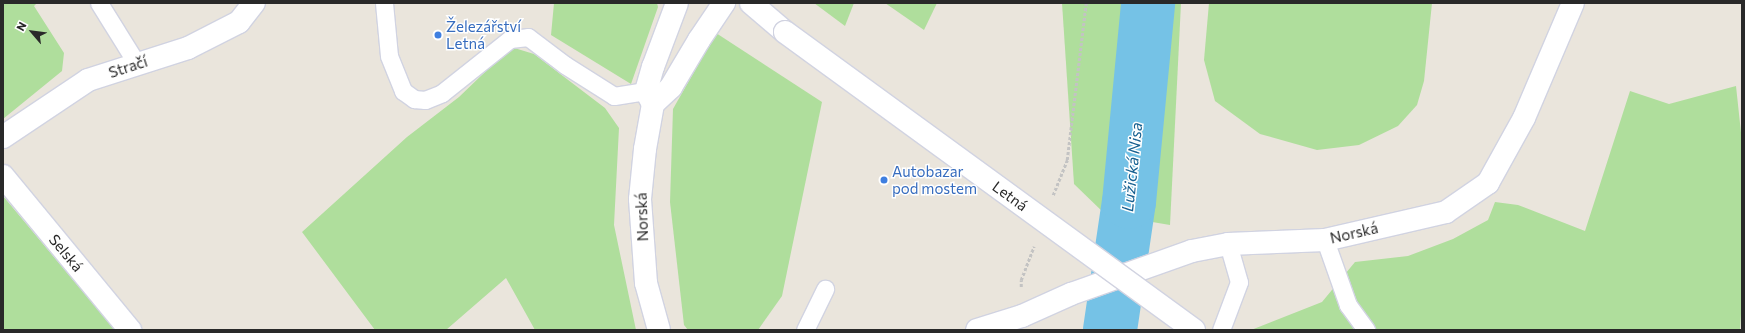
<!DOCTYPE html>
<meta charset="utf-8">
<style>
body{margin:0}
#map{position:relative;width:1745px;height:333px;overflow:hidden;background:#eae5dc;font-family:Commissioner,sans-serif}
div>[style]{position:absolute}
.green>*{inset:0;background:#afde9c}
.river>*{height:54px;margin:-27px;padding:0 27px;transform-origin:27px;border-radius:27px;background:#75c2e6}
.path>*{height:2.5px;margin-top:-1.25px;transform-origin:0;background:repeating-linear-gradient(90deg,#c3c3c3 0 3px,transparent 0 5px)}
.roads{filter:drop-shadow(1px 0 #d1d3e1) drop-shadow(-1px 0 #d1d3e1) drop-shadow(0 1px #d1d3e1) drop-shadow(0 -1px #d1d3e1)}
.service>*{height:17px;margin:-8.5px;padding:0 8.5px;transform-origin:8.5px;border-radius:8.5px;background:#fff}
.minor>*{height:22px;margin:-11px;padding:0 11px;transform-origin:11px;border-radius:11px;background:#fff}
.tertiary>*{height:22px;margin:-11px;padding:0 11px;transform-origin:11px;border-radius:11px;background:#fff}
.bridges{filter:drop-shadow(1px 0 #d1d3e1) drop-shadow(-1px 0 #d1d3e1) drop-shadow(0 1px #d1d3e1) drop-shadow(0 -1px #d1d3e1)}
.tertiary-bridge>*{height:22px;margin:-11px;padding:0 11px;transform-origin:11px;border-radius:11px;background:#fff}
.dots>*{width:11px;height:11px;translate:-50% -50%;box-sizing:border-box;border:2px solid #fff;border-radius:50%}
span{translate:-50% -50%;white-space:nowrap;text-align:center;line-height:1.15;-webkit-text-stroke:3px #fff;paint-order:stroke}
.shop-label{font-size:15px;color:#366cbe}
.left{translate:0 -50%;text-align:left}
.street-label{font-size:15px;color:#292929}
.water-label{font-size:16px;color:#166090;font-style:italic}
.frame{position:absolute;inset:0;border:4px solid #292929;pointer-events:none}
.north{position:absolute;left:12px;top:12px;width:40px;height:40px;-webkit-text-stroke:3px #fff;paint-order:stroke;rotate:298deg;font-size:11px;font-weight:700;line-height:16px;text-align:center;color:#292929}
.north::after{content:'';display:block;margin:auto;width:14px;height:18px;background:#292929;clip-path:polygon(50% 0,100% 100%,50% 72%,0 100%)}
</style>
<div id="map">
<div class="green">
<i style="clip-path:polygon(3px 3px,37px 3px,34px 6px,64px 53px,62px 71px,3px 119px)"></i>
<i style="clip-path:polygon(554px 3px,657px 3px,658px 7px,631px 84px,551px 35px)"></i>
<i style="clip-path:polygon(814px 3px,854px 3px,845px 26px)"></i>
<i style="clip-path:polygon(885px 3px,937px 3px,924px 30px)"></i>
<i style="clip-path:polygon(1062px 3px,1181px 3px,1170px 225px,1105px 214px,1074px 184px)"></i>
<i style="clip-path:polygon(1209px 3px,1432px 3px,1424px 81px,1417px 105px,1398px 126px,1359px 145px,1317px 150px,1260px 134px,1215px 101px,1204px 60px)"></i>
<i style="clip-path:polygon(716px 33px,822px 102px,782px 296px,758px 330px,688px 330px,684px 325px,670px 202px,673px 109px)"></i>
<i style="clip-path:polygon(511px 47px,534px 54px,605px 108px,619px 128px,614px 225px,636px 330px,535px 330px,506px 278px,446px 330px,375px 330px,302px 232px,407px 137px,459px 97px)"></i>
<i style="clip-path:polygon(1736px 86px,1742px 142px,1742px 298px,1740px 330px,1251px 330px,1322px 302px,1355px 262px,1408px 256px,1453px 239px,1488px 220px,1495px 202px,1518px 205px,1585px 231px,1630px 91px,1669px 104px)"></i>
<i style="clip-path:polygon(3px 196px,74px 281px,116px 330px,3px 330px)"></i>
</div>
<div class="river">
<i style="left:1110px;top:330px;width:129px;rotate:-81.6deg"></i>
<i style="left:1129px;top:202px;width:200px;rotate:-84.5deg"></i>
</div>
<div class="path">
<i style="left:1053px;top:195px;width:38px;rotate:-68deg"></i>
<i style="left:1067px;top:160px;width:158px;rotate:-83.1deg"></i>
<i style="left:1021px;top:287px;width:7px;rotate:-90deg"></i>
<i style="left:1021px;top:280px;width:36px;rotate:-69deg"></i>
</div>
<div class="roads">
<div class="service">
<i style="left:99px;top:3px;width:72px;rotate:58.1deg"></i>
<i style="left:384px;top:3px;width:53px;rotate:84.6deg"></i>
<i style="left:389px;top:56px;width:38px;rotate:68deg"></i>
<i style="left:403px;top:91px;width:14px;rotate:36deg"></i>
<i style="left:414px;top:99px;width:11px;rotate:5deg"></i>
<i style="left:425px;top:100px;width:18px;rotate:-22deg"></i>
<i style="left:442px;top:93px;width:87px;rotate:-38.5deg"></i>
<i style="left:510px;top:39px;width:18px;rotate:-6deg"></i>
<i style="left:528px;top:37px;width:46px;rotate:37.1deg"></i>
<i style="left:565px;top:65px;width:58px;rotate:32.3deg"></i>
<i style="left:614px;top:96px;width:32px;rotate:-9deg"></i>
<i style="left:1325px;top:240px;width:69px;rotate:70.5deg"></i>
<i style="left:1348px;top:305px;width:31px;rotate:54deg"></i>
<i style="left:805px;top:330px;width:46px;rotate:-64deg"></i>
<i style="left:1221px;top:330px;width:51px;rotate:-69.4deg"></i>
<i style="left:1239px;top:282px;width:40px;rotate:-106deg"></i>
</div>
<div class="minor">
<i style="left:653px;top:104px;width:15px;rotate:-118deg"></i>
<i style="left:646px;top:91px;width:25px;rotate:-74deg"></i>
<i style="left:653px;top:67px;width:68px;rotate:-69.4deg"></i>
<i style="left:3px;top:137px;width:102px;rotate:-33.8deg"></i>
<i style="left:88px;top:80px;width:105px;rotate:-17.7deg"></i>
<i style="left:188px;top:48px;width:57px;rotate:-27deg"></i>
<i style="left:239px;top:22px;width:24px;rotate:-52deg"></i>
<i style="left:3px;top:176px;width:200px;rotate:50.5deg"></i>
<i style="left:659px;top:330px;width:49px;rotate:-105.5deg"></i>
<i style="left:646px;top:283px;width:84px;rotate:-94.1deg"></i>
<i style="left:640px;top:199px;width:50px;rotate:-84.3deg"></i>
<i style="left:645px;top:149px;width:46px;rotate:-79.9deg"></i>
<i style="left:653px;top:104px;width:25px;rotate:-43deg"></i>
<i style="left:671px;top:87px;width:55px;rotate:-59.2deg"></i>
<i style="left:699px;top:40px;width:45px;rotate:-56deg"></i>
<i style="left:977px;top:330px;width:47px;rotate:-17.3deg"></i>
<i style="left:1022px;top:316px;width:54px;rotate:-24.2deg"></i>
<i style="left:1071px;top:294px;width:128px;rotate:-19.6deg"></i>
<i style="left:1192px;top:251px;width:37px;rotate:-11deg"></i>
<i style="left:1228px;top:244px;width:97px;rotate:-2.4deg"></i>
<i style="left:1325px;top:240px;width:124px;rotate:-13deg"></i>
<i style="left:1446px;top:212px;width:51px;rotate:-34.6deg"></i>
<i style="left:1488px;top:183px;width:74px;rotate:-61deg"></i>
<i style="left:1524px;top:118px;width:125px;rotate:-66.9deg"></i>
</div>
<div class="tertiary">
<i style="left:751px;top:3px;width:45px;rotate:40.5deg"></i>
</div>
</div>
<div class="bridges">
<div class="tertiary-bridge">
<i style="left:785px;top:32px;width:506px;rotate:36.08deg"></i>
</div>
</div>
<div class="dots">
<i style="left:438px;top:35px;background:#3f7fe0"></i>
<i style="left:884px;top:180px;background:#3f7fe0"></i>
</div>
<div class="shop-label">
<span class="left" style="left:446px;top:35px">Železářství<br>Letná</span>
<span class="left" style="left:892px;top:180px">Autobazar<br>pod mostem</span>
</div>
<div class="street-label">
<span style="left:128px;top:67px;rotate:-18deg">Stračí</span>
<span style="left:1010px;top:196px;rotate:36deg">Letná</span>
<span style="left:642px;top:217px;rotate:-92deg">Norská</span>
<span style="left:1354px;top:233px;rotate:-13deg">Norská</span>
<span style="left:66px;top:253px;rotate:50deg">Selská</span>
</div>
<div class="water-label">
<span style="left:1132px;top:167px;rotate:-84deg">Lužická Nisa</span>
</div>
<div class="frame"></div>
<div class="north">N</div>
</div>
